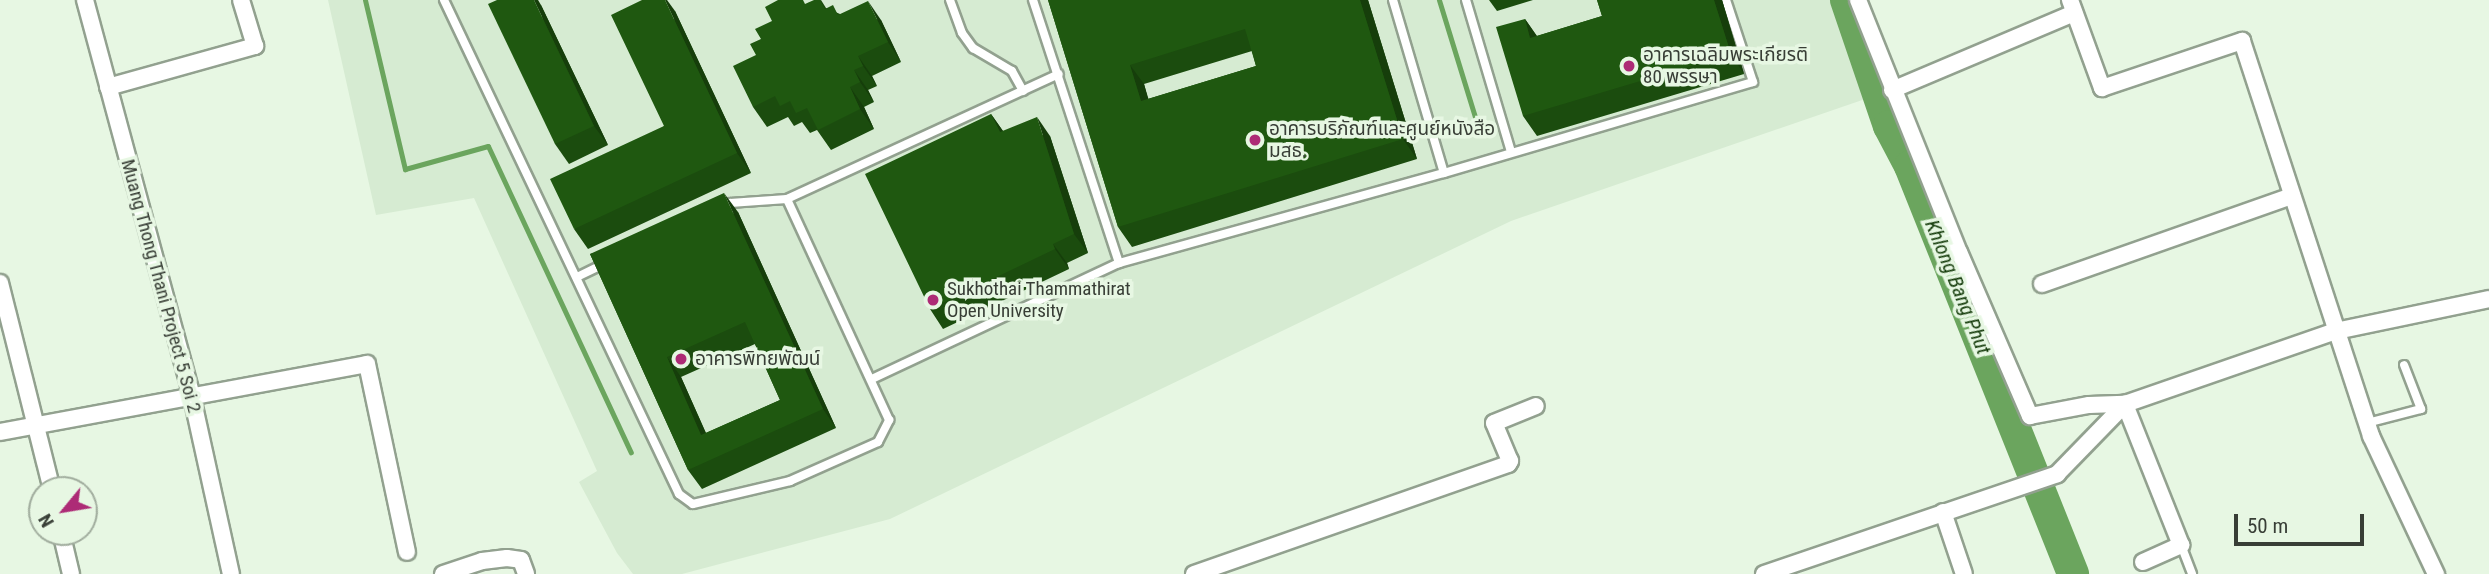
<!DOCTYPE html>
<meta charset="utf-8">
<style>
body{margin:0}
#map{position:relative;width:2489px;height:574px;overflow:hidden;background:#e7f7e3;font-family:"Roboto Condensed","Noto Sans Thai",sans-serif}
div>[style]{position:absolute}
.built>*{inset:0;background:#d6ebd2}
.stream>*{height:5px;margin:-2.5px;padding:0 2.5px;transform-origin:2.5px;border-radius:2.5px;background:#6ba55e}
.river>*{height:32px;margin:-16px;padding:0 16px;transform-origin:16px;border-radius:16px;background:#6ba55e}
.roads{filter:drop-shadow(2px 0 #92a18f) drop-shadow(-2px 0 #92a18f) drop-shadow(0 2px #92a18f) drop-shadow(0 -2px #92a18f)}
.lane>*{height:8px;margin:-4px;padding:0 4px;transform-origin:4px;border-radius:4px;background:#fff}
.street>*{height:16px;margin:-8px;padding:0 8px;transform-origin:8px;border-radius:8px;background:#fff}
.wall>*{inset:0;background:#1b4c0e}
.shaded-wall>*{inset:0;background:#163e0b}
.building>*{inset:0;background:#1f5810}
.dots>*{width:19px;height:19px;translate:-50% -50%;box-sizing:border-box;border:4px solid #e7f7e3;border-radius:50%}
span{translate:-50% -50%;white-space:nowrap;text-align:center;line-height:1.15;-webkit-text-stroke:7px #e7f7e3;paint-order:stroke}
.poi-label{font-size:19px;color:#383e36}
.left{translate:0 -50%;text-align:left}
.street-label{font-size:19px;color:#383e36}
.water-label{font-size:21px;color:#153c0b;font-style:italic}
.north{position:absolute;left:28px;top:476px;width:70px;height:70px;box-sizing:border-box;background:#e7f7e3;border:2px solid #a1ad9e;border-radius:50%;rotate:240deg;font-size:19px;font-weight:700;line-height:28px;text-align:center;color:#383e36}
.north::after{content:'';display:block;margin:auto;width:24px;height:32px;background:#ad2b76;clip-path:polygon(50% 0,100% 100%,50% 72%,0 100%)}
.scale{position:absolute;left:2234px;top:514px;width:130px;height:32px;box-sizing:border-box;border:4px solid #383e36;border-top:0;padding-left:9px;font-size:21px;line-height:24px;white-space:nowrap;color:#383e36;-webkit-text-stroke:5px #e7f7e3;paint-order:stroke}
</style>
<div id="map">
<div class="built">
<i style="clip-path:polygon(328px 0,1837px 0,1871px 97px,1511px 221px,890px 519px,682px 574px,633px 574px,617px 553px,579px 482px,597px 471px,474px 198px,376px 215px)"></i>
</div>
<div class="stream">
<i style="left:365px;top:0;width:174px;rotate:76.7deg"></i>
<i style="left:405px;top:169px;width:86px;rotate:-15.5deg"></i>
<i style="left:488px;top:146px;width:338px;rotate:65deg"></i>
<i style="left:1439px;top:0;width:139px;rotate:72.9deg"></i>
</div>
<div class="river">
<i style="left:1846px;top:0;width:133px;rotate:71.2deg"></i>
<i style="left:1889px;top:126px;width:45px;rotate:62.3deg"></i>
<i style="left:1910px;top:166px;width:439px;rotate:68.2deg"></i>
</div>
<div class="roads">
<div class="lane">
<i style="left:444px;top:0;width:547px;rotate:64.56deg"></i>
<i style="left:679px;top:494px;width:17px;rotate:36deg"></i>
<i style="left:693px;top:504px;width:100px;rotate:-13.3deg"></i>
<i style="left:790px;top:481px;width:96px;rotate:-23.9deg"></i>
<i style="left:878px;top:442px;width:25px;rotate:-63deg"></i>
<i style="left:889px;top:420px;width:243px;rotate:-114.8deg"></i>
<i style="left:950px;top:0;width:35px;rotate:70deg"></i>
<i style="left:962px;top:33px;width:19px;rotate:54deg"></i>
<i style="left:973px;top:48px;width:45px;rotate:30.5deg"></i>
<i style="left:1012px;top:71px;width:23px;rotate:61deg"></i>
<i style="left:1033px;top:0;width:277px;rotate:71.9deg"></i>
<i style="left:1393px;top:0;width:180px;rotate:73.6deg"></i>
<i style="left:1466px;top:0;width:159px;rotate:73.5deg"></i>
<i style="left:723px;top:207px;width:8px;rotate:-30deg"></i>
<i style="left:730px;top:203px;width:57px;rotate:-4deg"></i>
<i style="left:787px;top:199px;width:299px;rotate:-24.7deg"></i>
<i style="left:577px;top:277px;width:30px;rotate:-26deg"></i>
<i style="left:872px;top:379px;width:273px;rotate:-25.2deg"></i>
<i style="left:1119px;top:263px;width:337px;rotate:-15.5deg"></i>
<i style="left:1444px;top:173px;width:322px;rotate:-16.4deg"></i>
<i style="left:1753px;top:82px;width:86px;rotate:-108.2deg"></i>
<i style="left:2367px;top:423px;width:56px;rotate:-14.5deg"></i>
<i style="left:2421px;top:409px;width:47px;rotate:-111.1deg"></i>
<i style="left:2181px;top:545px;width:31px;rotate:69deg"></i>
</div>
<div class="street">
<i style="left:85px;top:0;width:411px;rotate:74.9deg"></i>
<i style="left:192px;top:397px;width:181px;rotate:77.6deg"></i>
<i style="left:1858px;top:0;width:271px;rotate:68.2deg"></i>
<i style="left:1959px;top:252px;width:179px;rotate:66.6deg"></i>
<i style="left:2030px;top:416px;width:60px;rotate:-10.6deg"></i>
<i style="left:2089px;top:405px;width:36px;rotate:-2deg"></i>
<i style="left:2070px;top:0;width:94px;rotate:70deg"></i>
<i style="left:2102px;top:88px;width:148px;rotate:-18.6deg"></i>
<i style="left:2242px;top:41px;width:416px;rotate:71.9deg"></i>
<i style="left:2371px;top:436px;width:153px;rotate:64.8deg"></i>
<i style="left:108px;top:87px;width:153px;rotate:-15.6deg"></i>
<i style="left:255px;top:46px;width:48px;rotate:-106.9deg"></i>
<i style="left:1892px;top:90px;width:198px;rotate:-22.9deg"></i>
<i style="left:0;top:283px;width:213px;rotate:75.9deg"></i>
<i style="left:2042px;top:284px;width:265px;rotate:-19.4deg"></i>
<i style="left:0;top:432px;width:373px;rotate:-10.5deg"></i>
<i style="left:367px;top:364px;width:192px;rotate:78deg"></i>
<i style="left:1943px;top:512px;width:65px;rotate:71.3deg"></i>
<i style="left:61px;top:532px;width:43px;rotate:76.6deg"></i>
<i style="left:2143px;top:562px;width:42px;rotate:-24.1deg"></i>
<i style="left:2181px;top:545px;width:152px;rotate:-111.7deg"></i>
<i style="left:2125px;top:404px;width:223px;rotate:-19.1deg"></i>
<i style="left:2336px;top:331px;width:156px;rotate:-11.8deg"></i>
<i style="left:443px;top:574px;width:41px;rotate:-18.4deg"></i>
<i style="left:482px;top:561px;width:25px;rotate:-7deg"></i>
<i style="left:507px;top:558px;width:14px;rotate:8deg"></i>
<i style="left:521px;top:560px;width:15px;rotate:70deg"></i>
<i style="left:1194px;top:574px;width:333px;rotate:-19.3deg"></i>
<i style="left:1508px;top:464px;width:4px;rotate:-56deg"></i>
<i style="left:1510px;top:461px;width:41px;rotate:-112.8deg"></i>
<i style="left:1494px;top:423px;width:45px;rotate:-22deg"></i>
<i style="left:1764px;top:574px;width:310px;rotate:-18.8deg"></i>
<i style="left:2057px;top:474px;width:98px;rotate:-45.8deg"></i>
</div>
</div>
<div class="wall">
<i style="clip-path:polygon(821px 0,826px 8px,840px 14px,881px 20px,901px 62px,872px 76px,877px 86px,868px 90px,874px 102px,864px 107px,874px 129px,831px 150px,817px 130px,810px 133px,802px 122px,794px 126px,788px 117px,767px 127px,753px 107px,756px 55px,761px 39px,808px 3px)"></i>
<i style="clip-path:polygon(evenodd,1048px 0,1368px 0,1417px 159px,1132px 247px,1118px 227px,1048px 0,1252px 51px,1256px 66px,1148px 99px,1144px 84px,1252px 51px)"></i>
<i style="clip-path:polygon(1489px 0,1533px 0,1497px 11px)"></i>
<i style="clip-path:polygon(1597px 0,1722px 0,1744px 74px,1537px 136px,1523px 116px,1525px 19px,1537px 36px,1602px 16px)"></i>
<i style="clip-path:polygon(541px 5px,608px 145px,569px 164px,555px 144px)"></i>
<i style="clip-path:polygon(675px 11px,751px 173px,588px 249px,574px 229px,664px 126px)"></i>
<i style="clip-path:polygon(991px 114px,1003px 131px,1050px 136px,1088px 253px,1067px 263px,1069px 269px,943px 329px,930px 309px)"></i>
<i style="clip-path:polygon(evenodd,738px 212px,836px 428px,702px 489px,688px 470px,590px 254px,738px 212px,755px 344px,780px 400px,706px 433px,681px 377px,755px 344px)"></i>
</div>
<div class="shaded-wall">
<i style="clip-path:polygon(534px 0,538px 0,541px 5px,608px 145px,594px 126px)"></i>
<i style="clip-path:polygon(665px 0,667px 0,675px 11px,751px 173px,737px 153px)"></i>
<i style="clip-path:polygon(1360px 0,1368px 0,1417px 159px,1403px 139px)"></i>
<i style="clip-path:polygon(1714px 0,1722px 0,1744px 74px,1731px 54px)"></i>
<i style="clip-path:polygon(868px 1px,881px 20px,901px 62px,888px 42px)"></i>
<i style="clip-path:polygon(1525px 19px,1538px 38px,1530px 38px)"></i>
<i style="clip-path:polygon(858px 56px,872px 76px,877px 86px,863px 66px)"></i>
<i style="clip-path:polygon(1130px 65px,1144px 84px,1155px 121px,1141px 101px)"></i>
<i style="clip-path:polygon(854px 70px,868px 90px,874px 102px,860px 82px)"></i>
<i style="clip-path:polygon(850px 87px,864px 107px,874px 129px,860px 109px)"></i>
<i style="clip-path:polygon(991px 114px,1005px 134px,1000px 132px)"></i>
<i style="clip-path:polygon(1037px 117px,1050px 136px,1088px 253px,1074px 234px)"></i>
<i style="clip-path:polygon(724px 193px,738px 212px,836px 428px,823px 409px)"></i>
<i style="clip-path:polygon(1053px 244px,1067px 263px,1069px 269px,1055px 249px)"></i>
<i style="clip-path:polygon(667px 357px,681px 377px,715px 454px,701px 435px)"></i>
</div>
<div class="building">
<i style="clip-path:polygon(497px 0,534px 0,594px 126px,555px 144px,488px 4px)"></i>
<i style="clip-path:polygon(642px 0,665px 0,737px 153px,574px 229px,550px 179px,664px 126px,611px 15px)"></i>
<i style="clip-path:polygon(778px 0,803px 0,805px 4px,814px 0,820px 0,825px 9px,833px 5px,838px 15px,868px 1px,888px 42px,858px 56px,863px 66px,854px 70px,860px 82px,850px 87px,860px 109px,818px 130px,807px 108px,796px 113px,790px 101px,780px 106px,775px 96px,753px 107px,733px 66px,756px 55px,750px 44px,761px 39px,755px 29px,772px 21px,765px 7px)"></i>
<i style="clip-path:polygon(evenodd,1048px 0,1360px 0,1403px 139px,1118px 227px,1048px 0,1245px 29px,1256px 66px,1141px 101px,1130px 65px,1245px 29px)"></i>
<i style="clip-path:polygon(1597px 0,1714px 0,1731px 54px,1523px 116px,1496px 27px,1525px 19px,1530px 38px,1602px 16px)"></i>
<i style="clip-path:polygon(991px 114px,1000px 132px,1037px 117px,1074px 234px,1053px 244px,1055px 249px,930px 309px,865px 174px)"></i>
<i style="clip-path:polygon(evenodd,724px 193px,823px 409px,688px 470px,590px 254px,724px 193px,745px 322px,780px 400px,701px 435px,667px 357px,745px 322px)"></i>
</div>
<div class="dots">
<i style="left:1629px;top:66px;background:#ad2b76"></i>
<i style="left:1255px;top:140px;background:#ad2b76"></i>
<i style="left:933px;top:300px;background:#ad2b76"></i>
<i style="left:681px;top:359px;background:#ad2b76"></i>
</div>
<div class="poi-label">
<span class="left" style="left:1643px;top:66px">อาคารเฉลิมพระเกียรติ<br>80 พรรษา</span>
<span class="left" style="left:1269px;top:140px">อาคารบริภัณฑ์และศูนย์หนังสือ<br>มสธ.</span>
<span class="left" style="left:947px;top:300px">Sukhothai Thammathirat<br>Open University</span>
<span class="left" style="left:695px;top:359px">อาคารพิทยพัฒน์</span>
</div>
<div class="street-label">
<span style="left:161px;top:286px;rotate:75deg">Muang Thong Thani Project 5 Soi 2</span>
</div>
<div class="water-label">
<span style="left:1958px;top:287px;rotate:68deg">Khlong Bang Phut</span>
</div>
<div class="north">N</div>
<div class="scale">50 m</div>
</div>
